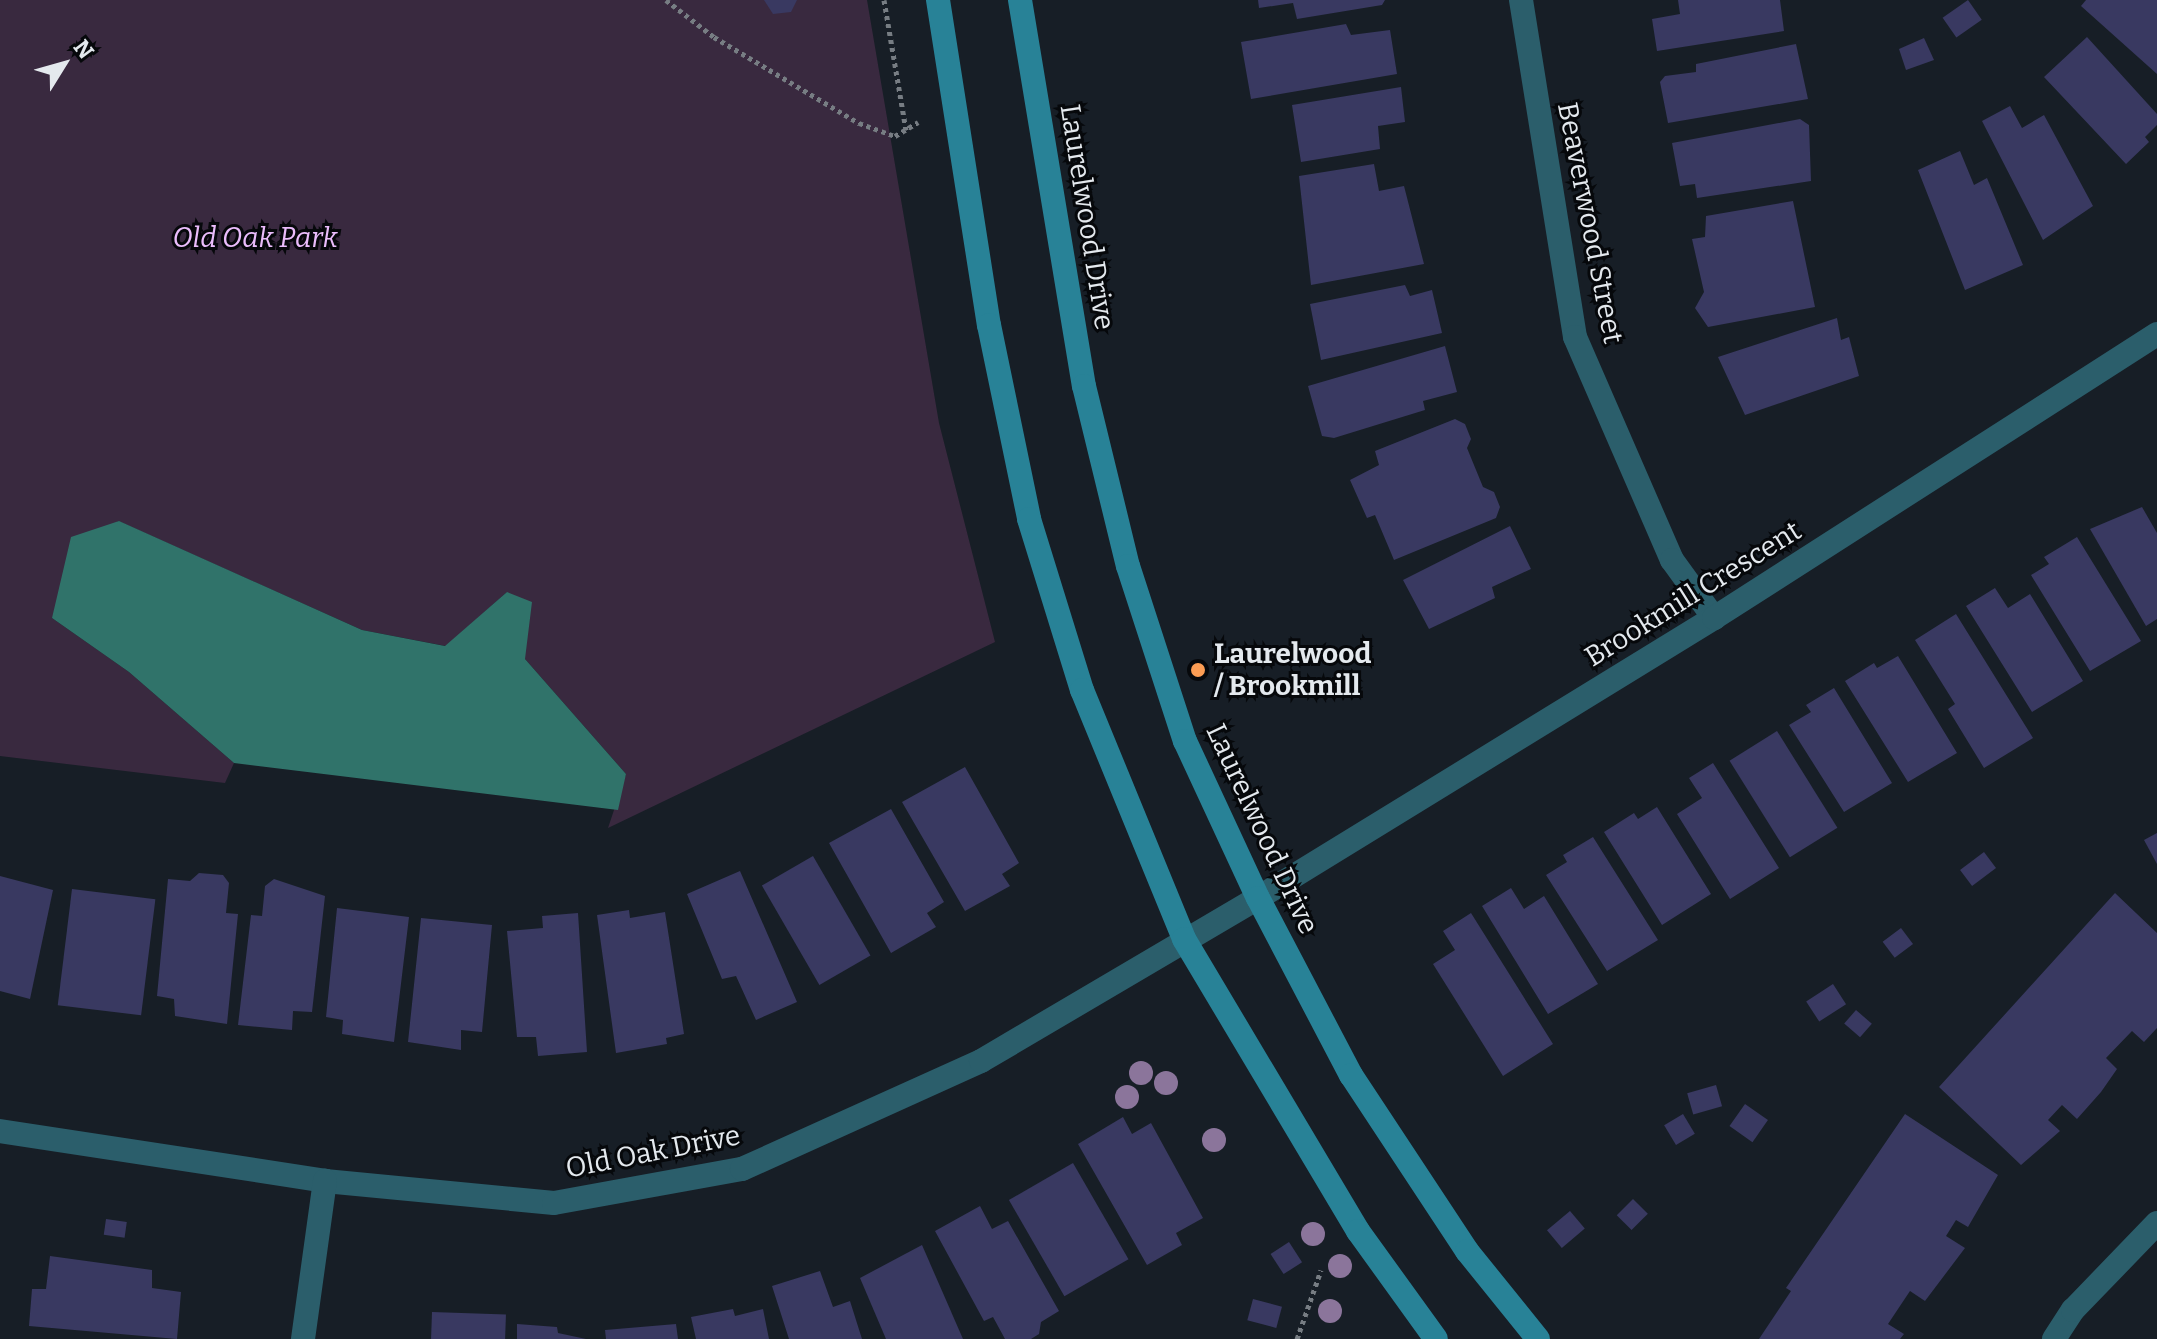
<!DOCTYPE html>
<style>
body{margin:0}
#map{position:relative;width:2157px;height:1339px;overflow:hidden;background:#171e26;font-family:Bitter,serif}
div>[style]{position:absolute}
.green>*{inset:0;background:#39293f}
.water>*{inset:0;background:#30736a}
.building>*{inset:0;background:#393961;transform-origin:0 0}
.path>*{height:5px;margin-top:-2.5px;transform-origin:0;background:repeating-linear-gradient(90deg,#777d83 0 4px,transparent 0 8px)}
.street>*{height:24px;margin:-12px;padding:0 12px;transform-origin:12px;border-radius:12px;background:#2b5e6b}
.secondary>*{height:24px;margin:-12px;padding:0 12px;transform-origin:12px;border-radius:12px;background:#288297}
.trees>*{width:24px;height:24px;margin:-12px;border-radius:50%;background:#8b759b}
.dots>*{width:22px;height:22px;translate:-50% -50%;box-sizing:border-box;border:4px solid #06080b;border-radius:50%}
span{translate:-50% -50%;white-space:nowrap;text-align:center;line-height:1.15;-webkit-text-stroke:6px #06080b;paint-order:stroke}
.street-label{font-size:28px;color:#e4e9ee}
.park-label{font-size:28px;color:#eabcfb;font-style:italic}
.poi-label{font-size:28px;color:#e4e9ee;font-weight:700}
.left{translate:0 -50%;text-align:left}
.north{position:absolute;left:24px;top:24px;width:80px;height:80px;-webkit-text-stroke:6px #06080b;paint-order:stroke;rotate:53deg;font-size:22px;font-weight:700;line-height:32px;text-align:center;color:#e4e9ee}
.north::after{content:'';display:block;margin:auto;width:28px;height:36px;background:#e4e9ee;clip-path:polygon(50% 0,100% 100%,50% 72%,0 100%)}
</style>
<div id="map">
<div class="green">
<i style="clip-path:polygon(0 0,867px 0,939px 423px,995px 642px,608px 828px,626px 774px,525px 659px,507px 592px,446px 646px,362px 630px,118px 521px,52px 618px,129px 672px,234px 763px,225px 783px,0 756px)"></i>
</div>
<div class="water">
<i style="clip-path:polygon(119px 521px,362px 630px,445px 646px,507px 592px,532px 602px,525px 659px,626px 774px,618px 810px,234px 763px,129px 672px,52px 618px,71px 537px)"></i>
</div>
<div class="building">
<i style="clip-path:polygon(764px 0,797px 0,791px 12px,773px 14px)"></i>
<i style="clip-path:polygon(1258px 0,1385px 0,1382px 5px,1297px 19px,1293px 3px,1259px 8px)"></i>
<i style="clip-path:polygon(1678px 0,1780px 0,1784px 31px,1657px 51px,1652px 19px,1680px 14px)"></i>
<i style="left:1968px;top:0;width:24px;height:31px;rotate:55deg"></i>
<i style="clip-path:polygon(2086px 0,2157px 0,2157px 74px,2081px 6px)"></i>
<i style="clip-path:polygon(1346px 24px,1351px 35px,1390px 30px,1397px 74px,1251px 99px,1241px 42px)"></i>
<i style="clip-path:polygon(2087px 37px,2157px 114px,2157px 125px,2145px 137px,2149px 142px,2126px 164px,2044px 77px)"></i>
<i style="clip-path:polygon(1924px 38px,1934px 60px,1906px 70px,1899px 49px)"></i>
<i style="clip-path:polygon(1796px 44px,1808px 99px,1668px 123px,1660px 82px,1665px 76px,1696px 72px,1696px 64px)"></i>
<i style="clip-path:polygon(1401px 87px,1405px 122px,1378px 126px,1380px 149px,1301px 162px,1292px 105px)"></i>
<i style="clip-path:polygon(2010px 106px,2022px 128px,2044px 115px,2093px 206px,2043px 240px,1982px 121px)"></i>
<i style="clip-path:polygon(1800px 119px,1809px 125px,1811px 181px,1697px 198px,1695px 184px,1680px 186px,1672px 143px)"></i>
<i style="clip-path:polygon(1960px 151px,1974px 185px,1987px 178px,2023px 265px,1965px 290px,1918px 170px)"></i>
<i style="clip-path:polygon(1374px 164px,1379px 191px,1404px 186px,1424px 264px,1311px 285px,1299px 176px)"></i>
<i style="clip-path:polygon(1793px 201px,1815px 307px,1708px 327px,1695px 308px,1704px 292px,1692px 239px,1705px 237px,1706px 216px)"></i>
<i style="clip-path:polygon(1405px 285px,1410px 296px,1432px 290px,1442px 333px,1321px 360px,1310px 304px)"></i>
<i style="clip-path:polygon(1837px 318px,1841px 340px,1849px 337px,1859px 376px,1745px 415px,1718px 357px)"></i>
<i style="clip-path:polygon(1445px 346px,1457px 392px,1423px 401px,1425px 410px,1334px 438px,1322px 436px,1308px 386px)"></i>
<i style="clip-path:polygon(1455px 419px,1465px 424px,1471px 439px,1467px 448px,1483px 487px,1494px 492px,1500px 507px,1496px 518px,1394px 560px,1375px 515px,1367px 518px,1350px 480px,1379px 465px,1375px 451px)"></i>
<i style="clip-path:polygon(2142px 507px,2157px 533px,2157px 619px,2146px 626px,2090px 529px)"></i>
<i style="clip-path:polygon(1510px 526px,1531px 569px,1492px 587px,1495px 598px,1429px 629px,1403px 580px)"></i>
<i style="clip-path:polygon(2077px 537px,2141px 641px,2090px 671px,2031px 575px,2049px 564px,2044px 557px)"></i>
<i style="clip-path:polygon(1995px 588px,2008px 608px,2030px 594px,2083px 681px,2032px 712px,1966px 606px)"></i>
<i style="clip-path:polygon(1956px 614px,2033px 738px,1984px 768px,1948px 709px,1955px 704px,1915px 640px)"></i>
<i style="clip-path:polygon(1898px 656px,1957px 753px,1908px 782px,1845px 681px,1874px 663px,1877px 668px)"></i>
<i style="clip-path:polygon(1834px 688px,1892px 783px,1844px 812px,1789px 725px,1811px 712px,1806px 705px)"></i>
<i style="left:1777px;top:731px;width:114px;height:56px;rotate:58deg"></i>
<i style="clip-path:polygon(1713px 763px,1779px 868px,1730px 899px,1677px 814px,1702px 798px,1689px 778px)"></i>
<i style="clip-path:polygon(965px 767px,1019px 863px,1002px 874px,1010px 886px,965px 911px,902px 802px)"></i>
<i style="clip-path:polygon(1657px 807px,1711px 894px,1662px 925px,1604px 832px,1634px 813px,1638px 819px)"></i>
<i style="clip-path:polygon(891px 809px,944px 902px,927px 913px,936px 927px,891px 953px,829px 843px)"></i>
<i style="clip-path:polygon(2157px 833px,2157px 864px,2144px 840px)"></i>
<i style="clip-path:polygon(1593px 837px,1658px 940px,1607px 971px,1546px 875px,1567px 862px,1563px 855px)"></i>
<i style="left:1984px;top:852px;width:20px;height:30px;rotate:53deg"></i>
<i style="left:813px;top:856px;width:115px;height:59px;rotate:60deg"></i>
<i style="clip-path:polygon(740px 871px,797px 1002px,756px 1020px,736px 976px,722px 979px,687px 894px)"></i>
<i style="clip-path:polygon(199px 873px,223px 875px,229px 883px,226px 913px,238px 914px,227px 1024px,175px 1016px,174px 999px,157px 996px,168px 879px,190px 881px)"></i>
<i style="clip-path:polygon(0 876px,53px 890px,30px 999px,0 991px)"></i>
<i style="clip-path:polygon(274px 879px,325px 896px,312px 1012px,293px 1011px,292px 1030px,238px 1025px,251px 915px,262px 916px,265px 886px)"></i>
<i style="clip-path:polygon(1511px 888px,1524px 909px,1544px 896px,1598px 984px,1548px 1014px,1482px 906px)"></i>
<i style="left:72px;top:889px;width:84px;height:117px;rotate:7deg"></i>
<i style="clip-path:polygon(2115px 893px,2157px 933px,2157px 1028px,2144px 1042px,2132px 1031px,2106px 1058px,2117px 1069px,2101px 1092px,2077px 1119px,2062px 1105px,2048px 1120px,2060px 1131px,2021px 1165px,1939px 1087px)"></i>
<i style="clip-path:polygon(337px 908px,409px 917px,394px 1042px,342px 1034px,343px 1020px,326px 1017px)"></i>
<i style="clip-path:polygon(629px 910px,630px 918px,665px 912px,684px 1034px,666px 1038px,667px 1044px,616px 1053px,597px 915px)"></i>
<i style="clip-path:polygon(578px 913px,587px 1052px,538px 1056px,536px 1037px,517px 1037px,507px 931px,543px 928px,542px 916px)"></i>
<i style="clip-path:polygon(1471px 913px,1553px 1044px,1503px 1076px,1433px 964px,1455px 950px,1443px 931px)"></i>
<i style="clip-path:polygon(421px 918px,492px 925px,482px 1032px,461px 1030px,461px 1050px,408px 1042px)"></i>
<i style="left:1901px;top:928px;width:20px;height:23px;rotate:53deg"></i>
<i style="left:1833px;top:984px;width:24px;height:32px;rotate:57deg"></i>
<i style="left:1856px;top:1010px;width:21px;height:18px;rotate:41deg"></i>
<i style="left:1716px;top:1085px;width:22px;height:30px;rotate:74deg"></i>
<i style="left:1745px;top:1104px;width:28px;height:27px;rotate:35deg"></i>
<i style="left:1683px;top:1114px;width:23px;height:22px;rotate:59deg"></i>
<i style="clip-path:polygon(1905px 1114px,1998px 1175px,1968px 1227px,1956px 1220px,1946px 1236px,1965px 1248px,1925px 1301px,1910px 1291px,1888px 1324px,1904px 1334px,1900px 1339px,1759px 1339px,1791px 1291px,1786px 1288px)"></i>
<i style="clip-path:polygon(1123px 1117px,1132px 1134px,1151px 1123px,1203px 1218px,1176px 1233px,1182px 1245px,1147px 1265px,1078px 1144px)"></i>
<i style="left:1073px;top:1163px;width:111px;height:74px;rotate:60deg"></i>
<i style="left:1633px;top:1199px;width:21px;height:23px;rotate:45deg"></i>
<i style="clip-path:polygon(980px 1206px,992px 1229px,1008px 1221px,1059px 1311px,1041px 1322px,1039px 1334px,1031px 1339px,1005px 1339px,993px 1317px,984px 1321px,935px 1231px)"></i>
<i style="left:1570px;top:1211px;width:23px;height:30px;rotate:50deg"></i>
<i style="left:106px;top:1219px;width:21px;height:16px;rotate:8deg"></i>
<i style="left:1289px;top:1242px;width:24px;height:22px;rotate:57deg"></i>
<i style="clip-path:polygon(922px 1245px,963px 1339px,886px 1339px,860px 1278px)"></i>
<i style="clip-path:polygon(50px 1256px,152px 1270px,152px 1288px,181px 1292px,177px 1339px,29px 1326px,32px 1289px,46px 1289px)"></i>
<i style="clip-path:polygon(820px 1271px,833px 1307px,850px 1301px,862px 1339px,789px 1339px,772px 1286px)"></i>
<i style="left:1253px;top:1299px;width:30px;height:22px;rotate:15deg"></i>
<i style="clip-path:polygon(733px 1309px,735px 1316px,763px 1309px,769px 1339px,696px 1339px,691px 1317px)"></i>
<i style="left:432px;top:1312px;width:74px;height:27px;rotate:2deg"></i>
<i style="clip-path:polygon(517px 1324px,557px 1327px,558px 1333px,586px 1339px,517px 1339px)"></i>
<i style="clip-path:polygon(676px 1324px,678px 1339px,606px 1339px,605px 1330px)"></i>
</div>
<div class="path">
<i style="left:666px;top:0;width:61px;rotate:37.6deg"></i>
<i style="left:714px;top:37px;width:169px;rotate:30.7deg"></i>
<i style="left:859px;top:123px;width:38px;rotate:20deg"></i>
<i style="left:895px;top:136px;width:27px;rotate:-31deg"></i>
<i style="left:884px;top:0;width:132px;rotate:80.4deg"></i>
<i style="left:1297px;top:1339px;width:73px;rotate:-70.8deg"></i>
</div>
<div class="street">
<i style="left:1521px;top:0;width:341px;rotate:80.9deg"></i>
<i style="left:1575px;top:337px;width:243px;rotate:66.5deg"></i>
<i style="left:1672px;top:560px;width:72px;rotate:54.1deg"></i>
<i style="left:0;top:1131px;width:329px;rotate:8.7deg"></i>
<i style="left:325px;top:1181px;width:230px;rotate:5.5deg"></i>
<i style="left:554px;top:1203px;width:191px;rotate:-10.3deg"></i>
<i style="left:742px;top:1169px;width:262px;rotate:-24.3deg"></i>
<i style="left:981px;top:1061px;width:321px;rotate:-30.5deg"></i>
<i style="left:1258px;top:898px;width:535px;rotate:-31.55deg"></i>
<i style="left:1714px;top:618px;width:526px;rotate:-32.66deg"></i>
<i style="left:303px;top:1339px;width:160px;rotate:-82.1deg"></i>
<i style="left:2054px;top:1339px;width:35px;rotate:-57deg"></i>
<i style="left:2073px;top:1310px;width:121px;rotate:-46deg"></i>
</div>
<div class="secondary">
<i style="left:938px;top:0;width:329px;rotate:81.1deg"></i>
<i style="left:989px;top:325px;width:198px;rotate:78.3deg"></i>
<i style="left:1029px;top:519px;width:179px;rotate:72.8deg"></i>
<i style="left:1082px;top:690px;width:269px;rotate:67.7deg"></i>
<i style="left:1184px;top:939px;width:340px;rotate:59.2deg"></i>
<i style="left:1358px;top:1231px;width:133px;rotate:54.2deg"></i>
<i style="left:1020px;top:0;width:391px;rotate:80.6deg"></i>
<i style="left:1084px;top:386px;width:185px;rotate:76.3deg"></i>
<i style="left:1128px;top:566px;width:184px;rotate:72deg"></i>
<i style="left:1185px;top:741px;width:173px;rotate:65.1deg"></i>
<i style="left:1258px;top:898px;width:200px;rotate:62.3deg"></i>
<i style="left:1351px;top:1075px;width:211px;rotate:56.6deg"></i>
<i style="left:1467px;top:1251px;width:113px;rotate:51.1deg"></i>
</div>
<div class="trees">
<i style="left:1141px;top:1073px"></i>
<i style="left:1166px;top:1083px"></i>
<i style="left:1127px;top:1097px"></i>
<i style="left:1214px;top:1140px"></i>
<i style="left:1313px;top:1234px"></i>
<i style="left:1340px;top:1266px"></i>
<i style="left:1330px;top:1311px"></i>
</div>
<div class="dots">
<i style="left:1198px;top:670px;background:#fc9d54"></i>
</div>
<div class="street-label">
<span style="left:1087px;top:217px;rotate:81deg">Laurelwood Drive</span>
<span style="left:1590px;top:223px;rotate:79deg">Beaverwood Street</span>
<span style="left:1693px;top:594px;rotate:-32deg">Brookmill Crescent</span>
<span style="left:1262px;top:829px;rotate:65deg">Laurelwood Drive</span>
<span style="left:653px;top:1152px;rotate:-11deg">Old Oak Drive</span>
</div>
<div class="park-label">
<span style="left:255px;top:238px">Old Oak Park</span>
</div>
<div class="poi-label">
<span class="left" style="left:1214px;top:670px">Laurelwood<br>/ Brookmill</span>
</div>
<div class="north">N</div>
</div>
